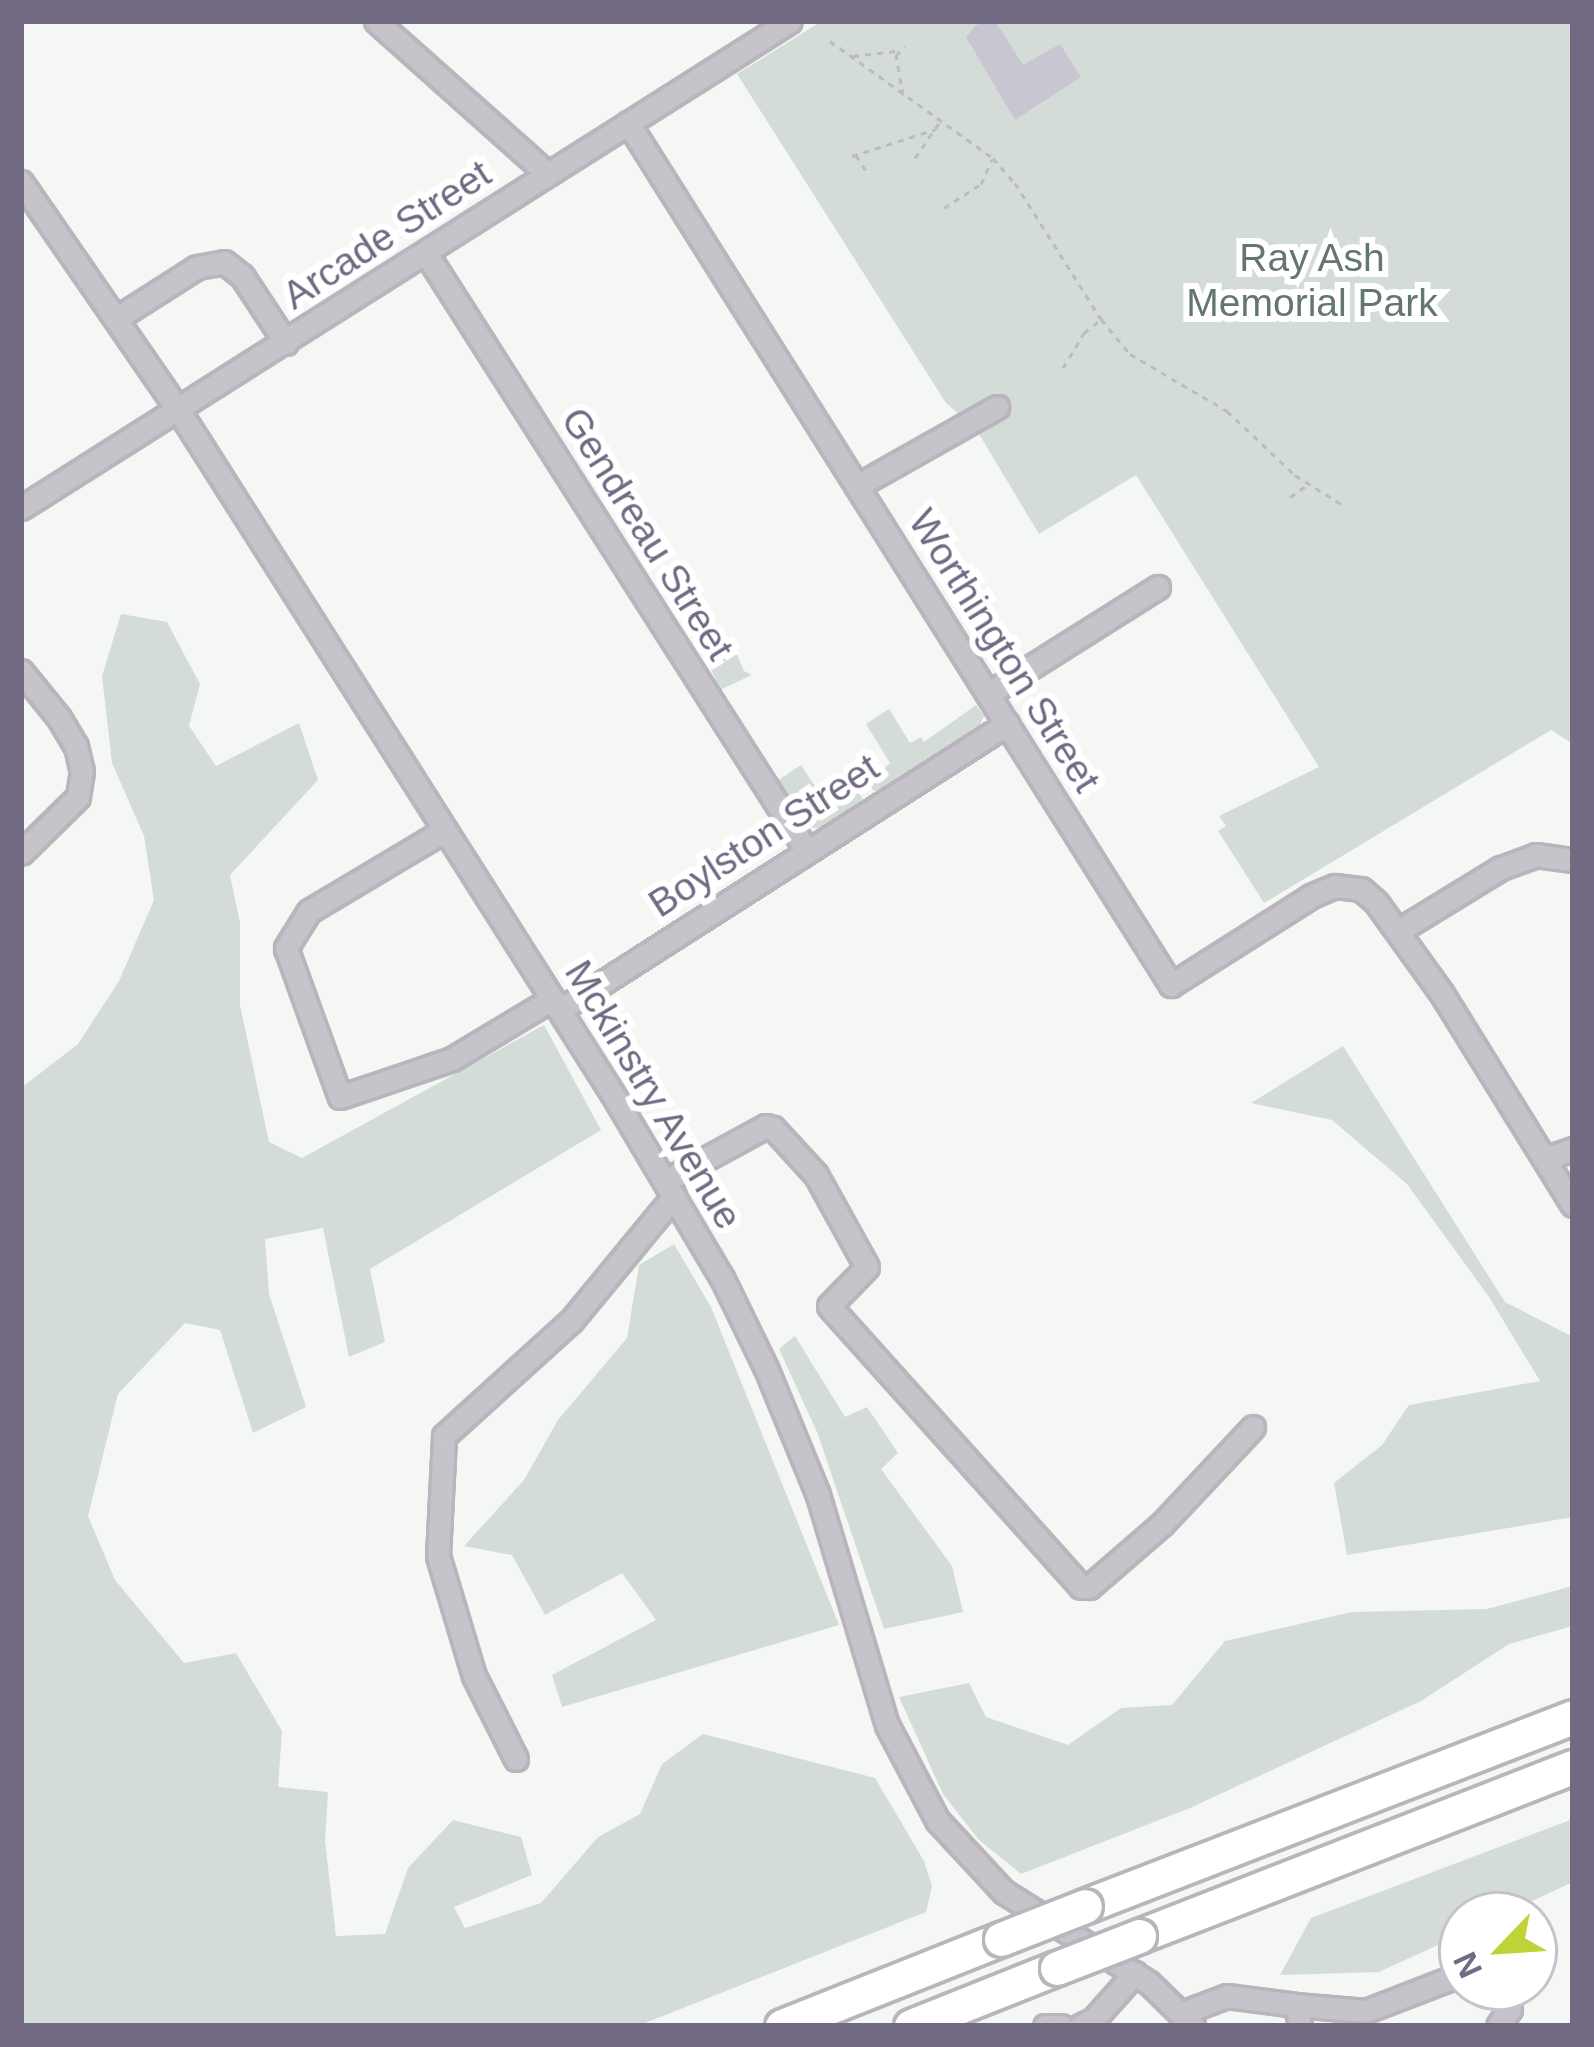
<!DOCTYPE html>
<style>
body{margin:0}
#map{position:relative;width:1594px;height:2047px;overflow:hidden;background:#f5f7f5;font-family:Arial,sans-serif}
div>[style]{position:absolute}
.green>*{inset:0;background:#d4dcd8}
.water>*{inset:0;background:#c8c6d1}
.path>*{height:3px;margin-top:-1.5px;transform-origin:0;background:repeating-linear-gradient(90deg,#bdbbc0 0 6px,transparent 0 12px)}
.roads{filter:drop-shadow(3px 0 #b8b6bc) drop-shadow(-3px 0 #b8b6bc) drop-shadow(0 3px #b8b6bc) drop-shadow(0 -3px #b8b6bc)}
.minor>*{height:21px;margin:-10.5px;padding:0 10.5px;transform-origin:10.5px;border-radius:10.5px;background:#c6c3ca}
.highway>*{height:33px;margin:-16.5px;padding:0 16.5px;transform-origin:16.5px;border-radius:16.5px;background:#fff}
.bridges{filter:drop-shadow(3px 0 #b8b6bc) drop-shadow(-3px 0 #b8b6bc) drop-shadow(0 3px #b8b6bc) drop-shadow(0 -3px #b8b6bc)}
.highway-bridge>*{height:33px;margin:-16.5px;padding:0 16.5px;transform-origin:16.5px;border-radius:16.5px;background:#fff}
span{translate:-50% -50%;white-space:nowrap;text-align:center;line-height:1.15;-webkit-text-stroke:12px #fff;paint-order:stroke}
.street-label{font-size:39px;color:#726983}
.park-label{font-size:39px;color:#637670}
.frame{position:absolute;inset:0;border:24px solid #726983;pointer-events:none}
.north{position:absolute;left:1438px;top:1891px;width:120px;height:120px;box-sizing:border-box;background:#fff;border:3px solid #c7c3cd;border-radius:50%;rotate:245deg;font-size:33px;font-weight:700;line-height:48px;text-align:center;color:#726983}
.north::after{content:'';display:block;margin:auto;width:42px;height:54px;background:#bfd338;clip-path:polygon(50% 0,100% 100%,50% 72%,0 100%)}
</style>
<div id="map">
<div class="green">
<i style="clip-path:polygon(822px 21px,1573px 21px,1573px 744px,1551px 730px,1264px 903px,1218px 831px,1226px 826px,1219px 816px,1319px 767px,1136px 475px,1039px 534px,976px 429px,946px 403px,737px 74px)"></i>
<i style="clip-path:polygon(121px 614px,167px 622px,200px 684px,189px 726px,216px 766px,299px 723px,318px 780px,230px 875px,240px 923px,240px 1005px,269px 1142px,302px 1158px,544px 1025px,601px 1130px,370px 1269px,385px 1342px,349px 1357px,323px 1228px,265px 1239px,269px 1294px,306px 1407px,253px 1433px,220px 1330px,185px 1323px,118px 1394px,88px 1516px,115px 1580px,184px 1663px,236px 1653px,282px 1731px,278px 1787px,328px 1792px,325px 1841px,336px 1936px,385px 1934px,408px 1868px,453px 1820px,521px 1837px,532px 1875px,454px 1907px,465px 1928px,541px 1903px,598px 1837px,640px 1814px,662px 1764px,703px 1734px,875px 1778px,924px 1861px,932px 1886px,926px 1912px,645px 2023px,21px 2026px,21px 1088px,78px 1044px,119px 981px,154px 900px,144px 836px,112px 763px,102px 676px)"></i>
<i style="clip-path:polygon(736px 652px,744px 671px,752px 675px,720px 690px,710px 667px)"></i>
<i style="clip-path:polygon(976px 705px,984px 716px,979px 727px,876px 792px,867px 785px,890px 763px,866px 724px,889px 709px,910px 743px,921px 737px,924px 742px)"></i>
<i style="clip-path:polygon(801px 765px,829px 807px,854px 792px,854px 783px,863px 800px,820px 828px,809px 828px,777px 781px)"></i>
<i style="clip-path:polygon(1343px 1046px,1505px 1302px,1573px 1337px,1573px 1517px,1347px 1555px,1334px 1483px,1382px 1445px,1409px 1405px,1540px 1381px,1489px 1297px,1407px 1184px,1332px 1120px,1251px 1103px)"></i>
<i style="clip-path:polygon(674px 1244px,711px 1307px,839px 1625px,562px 1707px,552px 1675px,656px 1620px,622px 1573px,545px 1615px,512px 1555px,464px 1546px,524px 1480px,558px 1420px,627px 1338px,639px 1265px)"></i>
<i style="clip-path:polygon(795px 1336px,845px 1417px,867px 1407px,898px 1453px,881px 1469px,952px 1566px,963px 1612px,884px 1629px,817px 1432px,779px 1349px)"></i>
<i style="clip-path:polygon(1573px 1586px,1573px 1626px,1509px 1644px,1421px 1701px,1190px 1808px,1021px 1874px,979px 1840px,943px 1794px,899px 1697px,969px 1683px,986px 1717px,1068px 1745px,1121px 1708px,1172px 1705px,1225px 1641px,1352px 1612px,1487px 1609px)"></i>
<i style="clip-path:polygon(1573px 1819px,1573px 1882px,1502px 1915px,1462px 1915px,1462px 1934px,1379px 1972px,1280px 1975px,1311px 1918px)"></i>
</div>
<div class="water">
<i style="clip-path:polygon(995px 21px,1023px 65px,1060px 44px,1081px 77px,1015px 120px,966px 37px,976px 25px)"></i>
</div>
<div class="path">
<i style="left:830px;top:41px;width:201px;rotate:35.7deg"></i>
<i style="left:993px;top:158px;width:33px;rotate:49deg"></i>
<i style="left:1015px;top:183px;width:161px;rotate:57.7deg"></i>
<i style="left:1101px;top:319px;width:45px;rotate:50.4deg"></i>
<i style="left:1130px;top:354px;width:113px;rotate:30.4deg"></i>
<i style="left:1227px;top:411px;width:93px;rotate:43.3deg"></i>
<i style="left:1295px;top:475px;width:54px;rotate:32.2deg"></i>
<i style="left:853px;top:56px;width:43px;rotate:-6.6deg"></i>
<i style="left:903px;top:95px;width:40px;rotate:-100deg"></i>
<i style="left:896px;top:56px;width:13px;rotate:-51deg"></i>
<i style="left:856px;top:155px;width:22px;rotate:58deg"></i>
<i style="left:852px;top:156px;width:88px;rotate:-17.8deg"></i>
<i style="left:915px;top:158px;width:46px;rotate:-55.6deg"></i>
<i style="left:944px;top:208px;width:44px;rotate:-33deg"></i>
<i style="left:981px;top:184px;width:27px;rotate:-66deg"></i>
<i style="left:1063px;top:368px;width:41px;rotate:-59deg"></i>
<i style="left:1084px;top:333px;width:22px;rotate:-39deg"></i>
<i style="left:1290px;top:497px;width:21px;rotate:-35deg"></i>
</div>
<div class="roads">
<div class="minor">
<i style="left:376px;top:21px;width:230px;rotate:41.7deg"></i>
<i style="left:628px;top:123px;width:1019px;rotate:57.79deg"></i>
<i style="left:1171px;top:985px;width:166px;rotate:-32.4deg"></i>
<i style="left:1311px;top:896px;width:26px;rotate:-23deg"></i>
<i style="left:1335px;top:886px;width:26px;rotate:7deg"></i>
<i style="left:1361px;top:889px;width:20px;rotate:41deg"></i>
<i style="left:1376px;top:902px;width:113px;rotate:54.3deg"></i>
<i style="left:1442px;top:994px;width:248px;rotate:58.2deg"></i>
<i style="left:21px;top:182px;width:278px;rotate:55.4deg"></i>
<i style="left:179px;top:411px;width:808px;rotate:57.59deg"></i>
<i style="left:612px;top:1093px;width:217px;rotate:59.3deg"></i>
<i style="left:723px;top:1280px;width:98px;rotate:64deg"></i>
<i style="left:766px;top:1368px;width:137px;rotate:67.7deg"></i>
<i style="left:818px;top:1495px;width:240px;rotate:73.3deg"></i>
<i style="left:887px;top:1725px;width:107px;rotate:62.2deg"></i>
<i style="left:937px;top:1820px;width:98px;rotate:47.1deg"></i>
<i style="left:1004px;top:1892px;width:171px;rotate:32.1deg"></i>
<i style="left:1149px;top:1983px;width:62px;rotate:44.3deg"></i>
<i style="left:427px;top:255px;width:707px;rotate:57.48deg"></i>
<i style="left:117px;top:318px;width:95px;rotate:-32.5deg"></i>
<i style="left:197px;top:267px;width:27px;rotate:-10deg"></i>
<i style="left:224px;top:262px;width:23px;rotate:38deg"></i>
<i style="left:242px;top:276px;width:80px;rotate:56.7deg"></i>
<i style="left:857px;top:486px;width:161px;rotate:-29.4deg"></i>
<i style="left:21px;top:508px;width:910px;rotate:-32.35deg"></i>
<i style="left:21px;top:671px;width:60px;rotate:51deg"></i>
<i style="left:59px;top:718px;width:33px;rotate:59deg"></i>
<i style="left:76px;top:746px;width:26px;rotate:77deg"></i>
<i style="left:82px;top:771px;width:26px;rotate:99deg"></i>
<i style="left:78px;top:797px;width:80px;rotate:135.5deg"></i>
<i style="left:988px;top:694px;width:201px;rotate:-32.2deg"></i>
<i style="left:445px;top:830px;width:158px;rotate:149.2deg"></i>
<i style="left:309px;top:911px;width:44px;rotate:121.9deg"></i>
<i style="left:286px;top:948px;width:158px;rotate:70.1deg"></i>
<i style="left:340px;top:1097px;width:118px;rotate:-18.7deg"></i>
<i style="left:452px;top:1059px;width:117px;rotate:-31deg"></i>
<i style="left:1398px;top:931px;width:121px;rotate:-31.5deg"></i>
<i style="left:1501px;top:868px;width:37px;rotate:-20deg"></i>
<i style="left:1536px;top:855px;width:37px;rotate:8deg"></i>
<i style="left:560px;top:1010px;width:531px;rotate:-32.61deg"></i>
<i style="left:1547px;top:1158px;width:28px;rotate:-19deg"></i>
<i style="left:665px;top:1181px;width:115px;rotate:-28.6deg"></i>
<i style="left:766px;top:1126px;width:7px;rotate:16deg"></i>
<i style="left:773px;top:1128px;width:64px;rotate:47.5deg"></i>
<i style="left:816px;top:1175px;width:105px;rotate:61deg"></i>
<i style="left:867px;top:1267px;width:54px;rotate:134.3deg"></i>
<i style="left:829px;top:1306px;width:377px;rotate:48.1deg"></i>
<i style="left:1081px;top:1587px;width:8px"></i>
<i style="left:1089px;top:1587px;width:96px;rotate:-40.8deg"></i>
<i style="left:1162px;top:1524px;width:133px;rotate:-46.8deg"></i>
<i style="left:516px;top:1759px;width:93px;rotate:-116.8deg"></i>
<i style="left:474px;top:1676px;width:125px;rotate:-106.7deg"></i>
<i style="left:438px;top:1556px;width:120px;rotate:-87.1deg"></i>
<i style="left:444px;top:1436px;width:171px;rotate:-42.2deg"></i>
<i style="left:571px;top:1321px;width:162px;rotate:-50.5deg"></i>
<i style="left:1182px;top:2013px;width:48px;rotate:-20.7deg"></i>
<i style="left:1227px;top:1996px;width:70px;rotate:7.4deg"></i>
<i style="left:1045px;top:2026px;width:16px"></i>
<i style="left:1080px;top:2026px;width:14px;rotate:-25deg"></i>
<i style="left:1093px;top:2020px;width:63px;rotate:-48.2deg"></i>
<i style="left:1300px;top:2026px;width:21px;rotate:-101deg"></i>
<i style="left:1296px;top:2005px;width:70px;rotate:4.9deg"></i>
<i style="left:1366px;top:2011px;width:103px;rotate:-21.1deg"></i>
<i style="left:1498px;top:2026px;width:21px;rotate:-55deg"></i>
<i style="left:1510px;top:2009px;width:22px;rotate:-95deg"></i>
</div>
<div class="highway">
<i style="left:1085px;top:1906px;width:523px;rotate:-21.17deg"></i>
<i style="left:1139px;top:1936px;width:466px;rotate:-21.3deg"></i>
<i style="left:782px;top:2026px;width:236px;rotate:-21.7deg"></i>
<i style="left:911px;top:2026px;width:157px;rotate:-21.7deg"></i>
</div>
</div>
<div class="bridges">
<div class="highway-bridge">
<i style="left:1001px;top:1939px;width:90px;rotate:-21.4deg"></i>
<i style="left:1057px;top:1968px;width:88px;rotate:-21.3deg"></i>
</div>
</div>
<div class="street-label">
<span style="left:387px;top:235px;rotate:-33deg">Arcade Street</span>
<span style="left:647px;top:534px;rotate:58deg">Gendreau Street</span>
<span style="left:1004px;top:651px;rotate:58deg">Worthington Street</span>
<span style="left:764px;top:836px;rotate:-33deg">Boylston Street</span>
<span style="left:653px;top:1095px;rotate:59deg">Mckinstry Avenue</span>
</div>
<div class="park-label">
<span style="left:1312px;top:281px">Ray Ash<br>Memorial Park</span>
</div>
<div class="frame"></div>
<div class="north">N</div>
</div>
